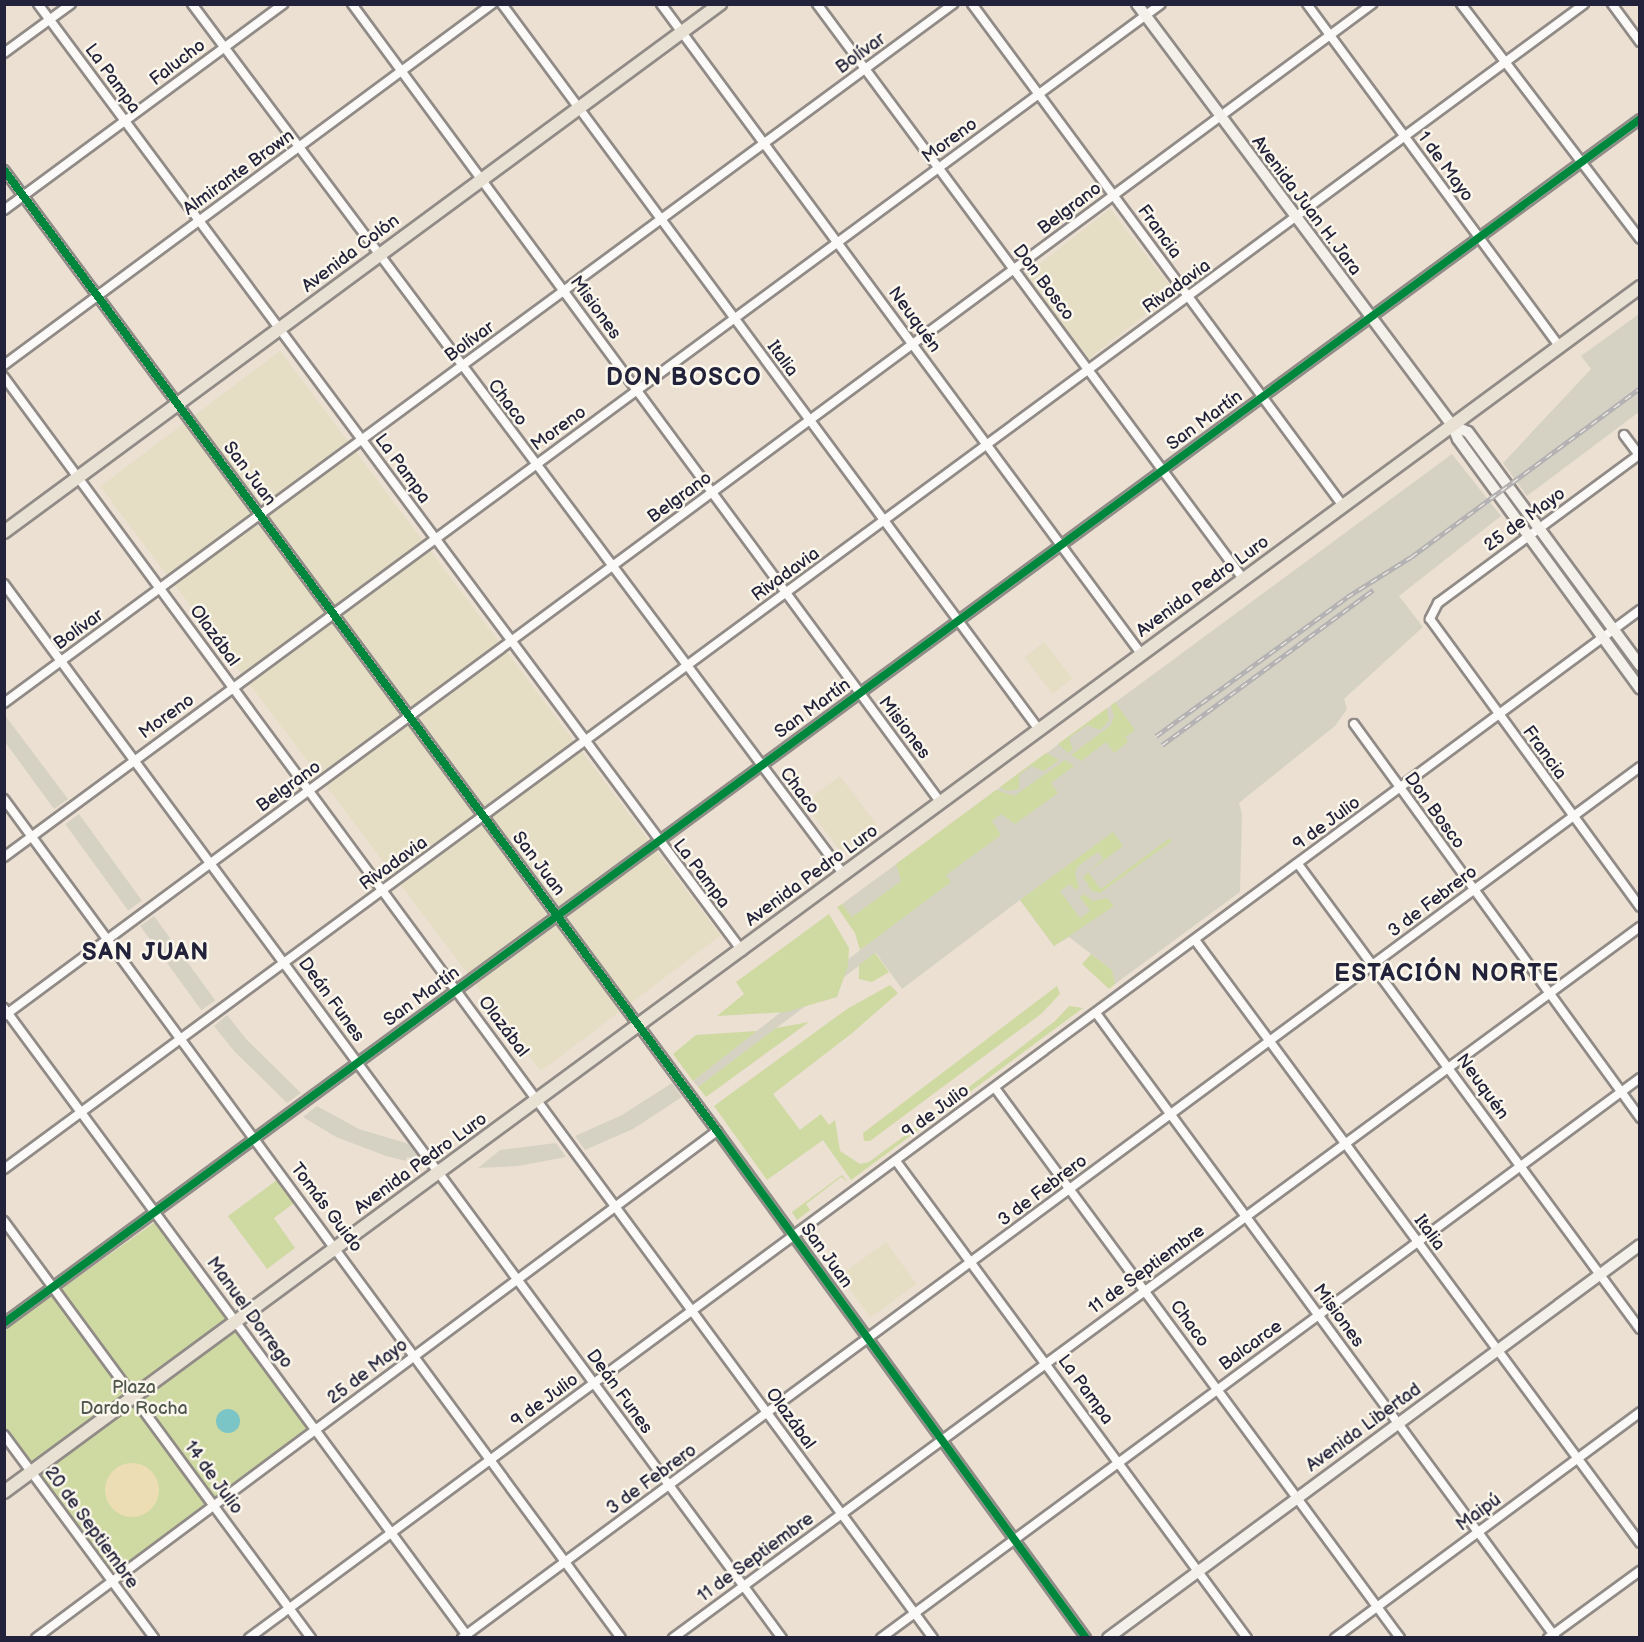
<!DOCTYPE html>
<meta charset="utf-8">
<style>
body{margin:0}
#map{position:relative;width:1644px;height:1642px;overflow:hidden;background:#ece0d2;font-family:"Balsamiq Sans",sans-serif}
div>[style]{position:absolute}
.built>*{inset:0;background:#e5dec5;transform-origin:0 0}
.industrial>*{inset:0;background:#d5d2c4;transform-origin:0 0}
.green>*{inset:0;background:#cfd9a2}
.sand>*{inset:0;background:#edddb5}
.round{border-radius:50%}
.water>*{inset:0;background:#7bc5c7}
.roads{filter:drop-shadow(2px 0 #918b87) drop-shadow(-2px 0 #918b87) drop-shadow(0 2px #918b87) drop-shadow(0 -2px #918b87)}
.minor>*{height:8px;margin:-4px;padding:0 4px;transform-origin:4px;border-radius:4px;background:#fcfaf8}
.secondary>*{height:10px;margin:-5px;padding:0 5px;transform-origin:5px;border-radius:5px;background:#f4f0ea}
.primary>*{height:12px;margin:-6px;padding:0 6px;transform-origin:6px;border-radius:6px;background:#e8e1d4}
.rail>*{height:4.5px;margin-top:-2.25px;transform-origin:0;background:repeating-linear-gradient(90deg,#fbf7ec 0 7px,#b4b2b3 0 14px);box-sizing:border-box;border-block:2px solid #b4b2b3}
.cycleway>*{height:8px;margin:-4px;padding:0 4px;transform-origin:4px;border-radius:4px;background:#00873e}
span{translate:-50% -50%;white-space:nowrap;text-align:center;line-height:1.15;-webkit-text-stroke:5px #fbf7ec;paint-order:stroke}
.street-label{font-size:18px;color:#22223b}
.park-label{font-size:18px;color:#4f574e}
.district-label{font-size:24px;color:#22223b;font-weight:700;letter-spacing:1.5px}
.frame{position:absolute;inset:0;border:6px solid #22223b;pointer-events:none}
</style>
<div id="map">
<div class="built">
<i style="left:1110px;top:209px;width:105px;height:109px;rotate:52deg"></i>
<i style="left:280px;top:351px;width:732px;height:225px;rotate:53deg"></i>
<i style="left:1044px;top:642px;width:46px;height:25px;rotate:52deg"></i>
<i style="left:840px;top:776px;width:61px;height:45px;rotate:53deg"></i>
<i style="left:886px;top:1242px;width:52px;height:57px;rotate:54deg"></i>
</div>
<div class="industrial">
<i style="clip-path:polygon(1639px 314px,1639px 412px,1527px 496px,1503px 463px,1591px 369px,1581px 356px)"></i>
<i style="clip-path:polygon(1452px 454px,1501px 516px,1399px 596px,1423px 627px,1344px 699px,1347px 709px,1335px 726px,1239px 803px,1242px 814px,1240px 892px,1115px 984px,1112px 970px,1069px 937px,1054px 946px,1020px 900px,902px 989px,876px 953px,698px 1087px,693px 1081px,869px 943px,842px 904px)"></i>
<i style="clip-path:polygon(4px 714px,68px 799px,54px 809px,5px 742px)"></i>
<i style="left:79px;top:814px;width:107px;height:17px;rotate:54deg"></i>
<i style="left:154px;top:916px;width:104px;height:17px;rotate:54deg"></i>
<i style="clip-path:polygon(227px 1015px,247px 1040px,301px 1093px,287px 1103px,234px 1051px,214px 1026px)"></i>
<i style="clip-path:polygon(672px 1083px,682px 1097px,633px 1129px,585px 1150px,575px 1136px,622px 1115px)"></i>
<i style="clip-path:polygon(317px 1106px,359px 1129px,409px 1144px,422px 1160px,417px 1164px,418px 1160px,407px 1157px,406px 1161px,386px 1156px,336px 1137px,303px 1117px)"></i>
<i style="clip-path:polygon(556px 1143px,566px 1157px,518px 1166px,478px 1168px,500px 1150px)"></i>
</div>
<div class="green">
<i style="clip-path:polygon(1115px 702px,1135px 730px,1125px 737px,1128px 742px,1114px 753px,1106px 742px,1081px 761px,1071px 755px,1110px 726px,1114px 717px,1111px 705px)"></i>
<i style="clip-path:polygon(1107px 708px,1109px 721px,1100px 730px,1087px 725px,1069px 738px,1073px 749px,1068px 753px,1058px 744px)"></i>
<i style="clip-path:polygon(1046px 753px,1059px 760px,1044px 771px,1031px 766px,1019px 775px,1019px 789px,1006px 791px,1000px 787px)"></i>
<i style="clip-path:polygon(1065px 760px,1074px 766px,1051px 783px,1058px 793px,1015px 824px,1001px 814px,992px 821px,1001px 835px,946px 875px,951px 882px,860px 950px,855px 933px,837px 907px,842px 904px,852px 917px,901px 881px,896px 864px,996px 790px,1014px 796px)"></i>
<i style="clip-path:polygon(1113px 832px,1123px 846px,1088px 872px,1101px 889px,1170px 838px,1172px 841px,1100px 893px,1092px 891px,1083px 877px,1103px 858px,1098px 852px,1078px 866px,1075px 874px,1079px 888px,1075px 890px,1070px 884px,1060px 891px,1080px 918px,1090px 911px,1080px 897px,1084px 894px,1093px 901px,1107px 898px,1114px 906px,1054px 946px,1020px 900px)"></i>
<i style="clip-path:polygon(829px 914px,849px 948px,848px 966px,837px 997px,786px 1012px,717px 1016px,744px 994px,736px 982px)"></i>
<i style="clip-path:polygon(875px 953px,889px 972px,872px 982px,859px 979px,859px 965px)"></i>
<i style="clip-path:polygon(1091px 954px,1112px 970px,1115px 984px,1109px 989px,1082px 964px)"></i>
<i style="clip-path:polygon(890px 985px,898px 993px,851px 1034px,773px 1094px,800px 1130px,821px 1114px,829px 1125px,835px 1120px,840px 1151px,860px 1164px,869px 1162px,930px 1117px,1055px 1021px,1069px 1006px,1083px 1008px,851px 1180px,823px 1140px,767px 1180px,714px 1106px,847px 1009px)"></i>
<i style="clip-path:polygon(1057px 986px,1060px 994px,1041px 1014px,870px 1141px,864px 1141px,863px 1133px)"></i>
<i style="clip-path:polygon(809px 1022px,706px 1097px,698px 1087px,776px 1028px)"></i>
<i style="clip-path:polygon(757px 1031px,693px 1081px,673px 1054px,696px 1035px)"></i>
<i style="clip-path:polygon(842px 1175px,848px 1182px,841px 1177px,806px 1204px,810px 1210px,797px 1220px,792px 1212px)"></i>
<i style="clip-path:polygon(277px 1180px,294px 1203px,274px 1218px,295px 1248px,267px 1269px,228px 1216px)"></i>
<i style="clip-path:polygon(155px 1222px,307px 1429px,113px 1575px,5px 1429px,4px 1330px)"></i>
</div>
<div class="sand">
<i class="round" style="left:105px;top:1463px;width:54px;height:54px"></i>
</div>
<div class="water">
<i class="round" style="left:216px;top:1409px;width:24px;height:24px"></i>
</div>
<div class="roads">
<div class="minor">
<i style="left:38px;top:4px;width:1180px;rotate:53.37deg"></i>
<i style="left:192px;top:4px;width:1088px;rotate:53.18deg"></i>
<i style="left:352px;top:4px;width:993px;rotate:53.6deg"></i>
<i style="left:502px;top:4px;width:904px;rotate:53.5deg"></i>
<i style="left:661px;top:4px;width:809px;rotate:53.54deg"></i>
<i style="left:817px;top:4px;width:717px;rotate:53.45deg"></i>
<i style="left:972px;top:4px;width:624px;rotate:53.53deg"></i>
<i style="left:1307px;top:4px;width:425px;rotate:53.6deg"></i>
<i style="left:1461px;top:4px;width:295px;rotate:52.7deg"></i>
<i style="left:1612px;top:4px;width:47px;rotate:53.6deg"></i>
<i style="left:4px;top:53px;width:83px;rotate:-36.2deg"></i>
<i style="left:4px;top:170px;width:1197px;rotate:53.43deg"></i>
<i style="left:717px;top:1131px;width:627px;rotate:53.95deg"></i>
<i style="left:4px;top:210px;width:347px;rotate:-36.4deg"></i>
<i style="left:4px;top:365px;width:607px;rotate:-36.49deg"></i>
<i style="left:4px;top:377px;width:1566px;rotate:53.62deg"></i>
<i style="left:1624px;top:435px;width:26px;rotate:53deg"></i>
<i style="left:1640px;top:454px;width:251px;rotate:143.6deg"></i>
<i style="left:1438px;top:603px;width:18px;rotate:117deg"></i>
<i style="left:1430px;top:619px;width:356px;rotate:53.9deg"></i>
<i style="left:4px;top:584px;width:1310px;rotate:53.57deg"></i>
<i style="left:4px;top:703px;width:1179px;rotate:-36.37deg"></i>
<i style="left:1354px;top:724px;width:487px;rotate:54deg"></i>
<i style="left:4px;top:799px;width:1041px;rotate:53.67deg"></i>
<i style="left:4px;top:857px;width:1437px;rotate:-36.4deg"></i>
<i style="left:1298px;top:864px;width:577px;rotate:53.67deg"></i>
<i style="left:1195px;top:940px;width:749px;rotate:53.57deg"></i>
<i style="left:4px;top:1008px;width:782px;rotate:53.58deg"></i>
<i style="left:1096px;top:1013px;width:776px;rotate:53.65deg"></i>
<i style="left:4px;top:1016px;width:1702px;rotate:-36.49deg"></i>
<i style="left:995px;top:1088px;width:683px;rotate:53.63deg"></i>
<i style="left:896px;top:1161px;width:592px;rotate:53.65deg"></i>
<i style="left:4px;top:1169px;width:1963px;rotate:-36.4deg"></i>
<i style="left:4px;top:1221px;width:518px;rotate:53.64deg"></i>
<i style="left:4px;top:1323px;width:2031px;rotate:-36.35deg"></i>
<i style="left:4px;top:1435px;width:252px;rotate:53.5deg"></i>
<i style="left:36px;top:1638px;width:849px;rotate:-36.67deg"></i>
<i style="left:249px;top:1638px;width:1730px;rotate:-36.47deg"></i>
<i style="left:462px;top:1638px;width:1465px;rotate:-36.48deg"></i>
<i style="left:673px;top:1638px;width:1200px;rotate:-36.33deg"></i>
<i style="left:881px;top:1638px;width:943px;rotate:-36.42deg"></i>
<i style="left:1335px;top:1638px;width:380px;rotate:-36.5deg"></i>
<i style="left:1548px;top:1638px;width:114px;rotate:-36.1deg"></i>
</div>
<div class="secondary">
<i style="left:1137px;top:4px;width:526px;rotate:53.2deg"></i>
<i style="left:1452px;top:425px;width:15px;rotate:67deg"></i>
<i style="left:1458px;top:439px;width:309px;rotate:53.9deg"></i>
<i style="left:1452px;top:425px;width:17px;rotate:24deg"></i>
<i style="left:1468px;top:432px;width:290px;rotate:53.6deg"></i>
<i style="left:1108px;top:1638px;width:661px;rotate:-36.45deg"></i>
</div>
<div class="primary">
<i style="left:4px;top:532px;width:890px;rotate:-36.41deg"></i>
<i style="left:4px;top:1492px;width:2032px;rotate:-36.37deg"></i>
</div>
</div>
<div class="rail">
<i style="left:1156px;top:736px;width:236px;rotate:-36deg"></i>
<i style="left:1347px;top:597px;width:75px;rotate:-32deg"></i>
<i style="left:1411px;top:557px;width:285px;rotate:-36.4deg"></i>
<i style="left:1162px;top:745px;width:262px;rotate:-36.3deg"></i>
</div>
<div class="cycleway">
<i style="left:4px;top:170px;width:1197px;rotate:53.43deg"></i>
<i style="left:717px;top:1131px;width:627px;rotate:53.95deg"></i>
<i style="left:4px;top:1323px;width:2031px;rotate:-36.35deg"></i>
</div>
<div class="street-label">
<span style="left:861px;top:54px;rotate:-36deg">Bolívar</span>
<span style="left:178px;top:63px;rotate:-37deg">Falucho</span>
<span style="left:112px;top:79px;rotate:54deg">La Pampa</span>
<span style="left:950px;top:141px;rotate:-36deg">Moreno</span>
<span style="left:1445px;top:167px;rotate:54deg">1 de Mayo</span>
<span style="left:239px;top:173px;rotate:-36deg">Almirante Brown</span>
<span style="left:1306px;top:206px;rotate:53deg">Avenida Juan H. Jara</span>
<span style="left:1070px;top:209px;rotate:-37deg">Belgrano</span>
<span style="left:1159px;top:232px;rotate:54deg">Francia</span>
<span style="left:351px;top:254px;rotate:-37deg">Avenida Colón</span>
<span style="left:1043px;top:283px;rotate:53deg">Don Bosco</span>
<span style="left:1177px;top:287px;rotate:-36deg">Rivadavia</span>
<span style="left:595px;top:308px;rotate:54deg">Misiones</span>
<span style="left:914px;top:320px;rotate:54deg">Neuquén</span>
<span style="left:470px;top:342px;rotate:-36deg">Bolívar</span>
<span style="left:782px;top:359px;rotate:54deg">Italia</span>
<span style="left:507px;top:403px;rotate:53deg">Chaco</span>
<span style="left:1205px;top:421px;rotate:-36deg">San Martín</span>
<span style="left:559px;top:429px;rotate:-36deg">Moreno</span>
<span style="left:402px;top:469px;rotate:54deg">La Pampa</span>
<span style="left:249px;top:474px;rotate:53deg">San Juan</span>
<span style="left:680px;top:498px;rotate:-36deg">Belgrano</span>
<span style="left:1525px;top:520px;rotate:-36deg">25 de Mayo</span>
<span style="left:786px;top:575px;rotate:-36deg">Rivadavia</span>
<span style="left:1203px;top:587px;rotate:-36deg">Avenida Pedro Luro</span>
<span style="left:79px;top:630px;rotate:-36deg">Bolívar</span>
<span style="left:214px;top:636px;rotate:54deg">Olazábal</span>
<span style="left:813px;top:709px;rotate:-36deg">San Martín</span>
<span style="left:167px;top:717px;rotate:-36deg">Moreno</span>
<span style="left:904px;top:728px;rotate:53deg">Misiones</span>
<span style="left:1544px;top:753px;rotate:54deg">Francia</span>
<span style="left:289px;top:787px;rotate:-36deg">Belgrano</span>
<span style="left:799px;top:791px;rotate:53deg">Chaco</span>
<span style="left:1434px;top:811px;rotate:54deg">Don Bosco</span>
<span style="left:1327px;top:824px;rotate:-36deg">9 de Julio</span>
<span style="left:394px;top:864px;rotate:-36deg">Rivadavia</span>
<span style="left:538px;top:864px;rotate:53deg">San Juan</span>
<span style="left:701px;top:874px;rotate:53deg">La Pampa</span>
<span style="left:812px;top:876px;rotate:-36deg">Avenida Pedro Luro</span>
<span style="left:1433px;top:902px;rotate:-37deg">3 de Febrero</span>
<span style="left:422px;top:997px;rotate:-36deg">San Martín</span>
<span style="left:331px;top:1000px;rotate:54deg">Deán Funes</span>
<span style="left:503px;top:1027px;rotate:53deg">Olazábal</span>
<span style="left:1482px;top:1087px;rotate:54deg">Neuquén</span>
<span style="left:936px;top:1112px;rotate:-36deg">9 de Julio</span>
<span style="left:421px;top:1164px;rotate:-36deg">Avenida Pedro Luro</span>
<span style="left:1043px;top:1191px;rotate:-37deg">3 de Febrero</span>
<span style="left:326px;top:1208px;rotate:53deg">Tomás Guido</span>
<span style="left:1429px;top:1233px;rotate:54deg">Italia</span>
<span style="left:826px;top:1256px;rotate:54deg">San Juan</span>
<span style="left:1147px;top:1270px;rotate:-36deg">11 de Septiembre</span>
<span style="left:249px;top:1313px;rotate:54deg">Manuel Dorrego</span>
<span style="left:1338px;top:1316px;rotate:54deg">Misiones</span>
<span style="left:1189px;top:1324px;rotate:54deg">Chaco</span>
<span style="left:1251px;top:1346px;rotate:-36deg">Balcarce</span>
<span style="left:368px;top:1372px;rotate:-37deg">25 de Mayo</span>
<span style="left:1085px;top:1390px;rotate:54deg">La Pampa</span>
<span style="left:619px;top:1392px;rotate:54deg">Deán Funes</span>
<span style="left:545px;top:1401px;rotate:-36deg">9 de Julio</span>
<span style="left:790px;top:1419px;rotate:54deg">Olazábal</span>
<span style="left:1364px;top:1428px;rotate:-36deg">Avenida Libertad</span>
<span style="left:213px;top:1478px;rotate:54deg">14 de Julio</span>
<span style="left:652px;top:1480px;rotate:-36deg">3 de Febrero</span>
<span style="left:1479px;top:1513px;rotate:-36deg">Maipú</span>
<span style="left:91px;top:1528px;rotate:54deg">20 de Septiembre</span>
<span style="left:756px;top:1558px;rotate:-36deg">11 de Septiembre</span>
</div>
<div class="park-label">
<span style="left:134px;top:1399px">Plaza<br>Dardo Rocha</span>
</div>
<div class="district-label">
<span style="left:684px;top:378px">DON BOSCO</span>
<span style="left:146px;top:953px">SAN JUAN</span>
<span style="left:1447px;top:974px">ESTACIÓN NORTE</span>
</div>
<div class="frame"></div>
</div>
